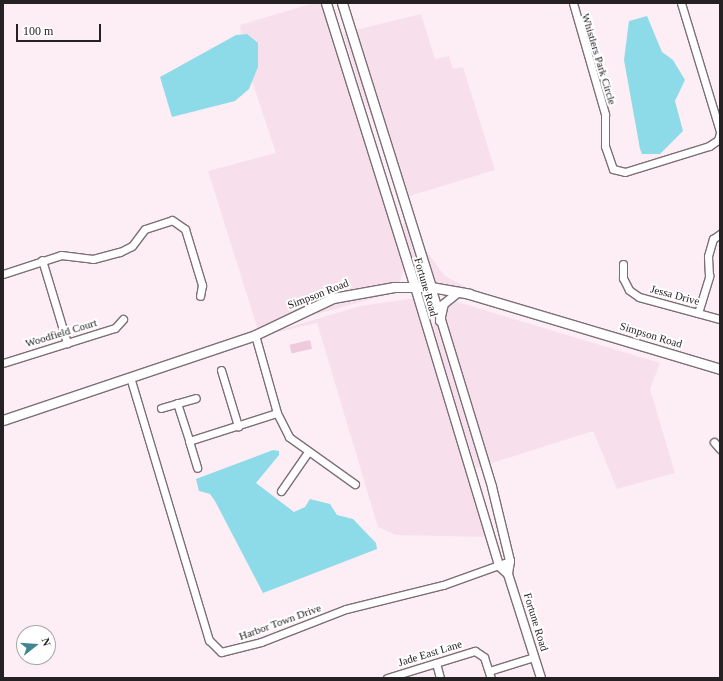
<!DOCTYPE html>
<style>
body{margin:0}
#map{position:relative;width:723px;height:681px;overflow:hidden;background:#fdedf5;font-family:Georgia,serif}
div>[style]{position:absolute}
.built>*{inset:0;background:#f7e0ec}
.green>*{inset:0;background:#eecadd;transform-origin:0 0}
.water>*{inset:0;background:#8ddbe8}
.roads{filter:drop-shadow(1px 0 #7c6e75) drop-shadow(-1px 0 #7c6e75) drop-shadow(0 1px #7c6e75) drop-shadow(0 -1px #7c6e75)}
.minor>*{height:7px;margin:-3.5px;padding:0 3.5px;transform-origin:3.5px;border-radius:3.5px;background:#fff}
.tertiary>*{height:8px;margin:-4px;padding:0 4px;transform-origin:4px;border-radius:4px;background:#fff}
.secondary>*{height:9px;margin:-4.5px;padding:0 4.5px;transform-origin:4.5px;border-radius:4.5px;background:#fff}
span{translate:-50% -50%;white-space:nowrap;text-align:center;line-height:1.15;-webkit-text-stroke:4px #fff;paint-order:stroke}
.street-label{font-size:11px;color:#252022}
.frame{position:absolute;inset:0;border:4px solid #252022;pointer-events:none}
.north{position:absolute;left:16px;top:625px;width:40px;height:40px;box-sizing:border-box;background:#fff;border:1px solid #a8a6a7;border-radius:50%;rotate:73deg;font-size:11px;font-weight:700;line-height:16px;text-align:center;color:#252022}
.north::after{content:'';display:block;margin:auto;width:14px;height:18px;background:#408691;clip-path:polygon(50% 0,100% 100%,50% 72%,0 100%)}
.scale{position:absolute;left:16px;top:24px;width:85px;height:18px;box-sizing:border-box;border:2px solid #252022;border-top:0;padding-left:5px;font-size:12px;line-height:14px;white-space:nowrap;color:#252022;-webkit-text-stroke:3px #fff;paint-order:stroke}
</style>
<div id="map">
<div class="built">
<i style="clip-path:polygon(314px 3px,327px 3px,406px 261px,399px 284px,390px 294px,258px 330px,208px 171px,276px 153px,252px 81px,258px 67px,247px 34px,241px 34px,240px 25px)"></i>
<i style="clip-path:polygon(421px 14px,435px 59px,449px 56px,453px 69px,463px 67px,495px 170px,403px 198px,384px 141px,364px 101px,343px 33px)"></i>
<i style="clip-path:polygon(404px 221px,445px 276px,509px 310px,454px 295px,421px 292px,403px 228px)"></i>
<i style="clip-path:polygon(416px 298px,490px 537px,396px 535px,378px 527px,317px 323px,260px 336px,360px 306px)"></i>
<i style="clip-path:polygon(454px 301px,660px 363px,650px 389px,675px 473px,617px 489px,593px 431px,476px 468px,432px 330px,436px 317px)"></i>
</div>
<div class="green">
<i style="left:310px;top:340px;width:9px;height:21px;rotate:77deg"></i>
</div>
<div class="water">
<i style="clip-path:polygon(647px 16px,662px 52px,673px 60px,685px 80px,675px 101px,683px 131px,660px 154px,642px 154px,640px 149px,624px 60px,629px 21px)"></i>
<i style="clip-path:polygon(247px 34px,258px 43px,258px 67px,249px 89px,235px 101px,172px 117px,160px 77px,236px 35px)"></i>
<i style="clip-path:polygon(273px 450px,279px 451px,279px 455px,256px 483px,294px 512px,305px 507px,310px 499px,330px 504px,337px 515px,353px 519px,376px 543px,377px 549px,263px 593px,215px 501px,210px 494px,199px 491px,196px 479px)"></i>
</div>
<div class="roads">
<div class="minor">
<i style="left:573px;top:3px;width:116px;rotate:73.9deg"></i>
<i style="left:605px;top:114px;width:32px;rotate:90deg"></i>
<i style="left:605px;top:146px;width:24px;rotate:71deg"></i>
<i style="left:613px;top:169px;width:12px;rotate:14deg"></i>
<i style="left:625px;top:172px;width:88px;rotate:-17.2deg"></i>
<i style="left:709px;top:146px;width:11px;rotate:-34deg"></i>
<i style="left:718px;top:140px;width:7px;rotate:-74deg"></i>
<i style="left:681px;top:3px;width:134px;rotate:73.1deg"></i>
<i style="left:42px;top:260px;width:87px;rotate:73.2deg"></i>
<i style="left:623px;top:264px;width:14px;rotate:90deg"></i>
<i style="left:623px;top:278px;width:13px;rotate:63deg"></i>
<i style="left:629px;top:290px;width:12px;rotate:35deg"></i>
<i style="left:639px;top:297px;width:84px;rotate:15.2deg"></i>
<i style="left:3px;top:274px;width:61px;rotate:-18.1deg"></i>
<i style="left:61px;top:255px;width:32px;rotate:7deg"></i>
<i style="left:93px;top:259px;width:28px;rotate:-15deg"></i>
<i style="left:120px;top:252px;width:13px;rotate:-27deg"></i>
<i style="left:132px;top:246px;width:21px;rotate:-53deg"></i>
<i style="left:145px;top:229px;width:28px;rotate:-18deg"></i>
<i style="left:172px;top:220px;width:16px;rotate:35deg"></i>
<i style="left:185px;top:229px;width:59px;rotate:73.1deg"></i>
<i style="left:202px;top:285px;width:11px;rotate:100deg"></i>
<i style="left:698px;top:313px;width:39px;rotate:-73deg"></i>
<i style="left:709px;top:276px;width:20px;rotate:-93deg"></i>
<i style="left:708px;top:256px;width:18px;rotate:-74deg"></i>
<i style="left:713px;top:239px;width:9px;rotate:-36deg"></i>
<i style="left:255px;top:335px;width:81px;rotate:74.2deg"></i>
<i style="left:277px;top:413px;width:27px;rotate:63deg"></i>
<i style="left:289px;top:437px;width:81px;rotate:35.5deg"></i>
<i style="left:3px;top:363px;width:117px;rotate:-17.4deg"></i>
<i style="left:115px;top:328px;width:12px;rotate:-48deg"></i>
<i style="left:221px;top:370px;width:59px;rotate:73.1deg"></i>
<i style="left:130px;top:377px;width:275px;rotate:73.3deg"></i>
<i style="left:209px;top:640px;width:17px;rotate:45deg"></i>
<i style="left:221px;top:652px;width:41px;rotate:-14deg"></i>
<i style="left:261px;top:642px;width:91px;rotate:-21.2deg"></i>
<i style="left:346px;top:609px;width:100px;rotate:-13.9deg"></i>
<i style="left:443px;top:585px;width:71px;rotate:-19.7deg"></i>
<i style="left:177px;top:403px;width:40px;rotate:72deg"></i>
<i style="left:189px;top:441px;width:92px;rotate:-17.7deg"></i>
<i style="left:161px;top:408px;width:36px;rotate:-16deg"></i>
<i style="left:189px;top:441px;width:28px;rotate:73deg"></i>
<i style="left:714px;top:442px;width:9px;rotate:49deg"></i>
<i style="left:281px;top:491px;width:47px;rotate:-55.3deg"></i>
<i style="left:436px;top:663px;width:16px;rotate:75deg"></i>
<i style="left:489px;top:671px;width:47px;rotate:-17.3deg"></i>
<i style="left:387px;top:678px;width:92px;rotate:-17.1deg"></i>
<i style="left:475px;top:651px;width:11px;rotate:34deg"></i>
<i style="left:484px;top:657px;width:22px;rotate:72deg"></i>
</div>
<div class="tertiary">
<i style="left:415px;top:287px;width:291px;rotate:73.2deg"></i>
<i style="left:499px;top:566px;width:12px;rotate:42deg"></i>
<i style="left:431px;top:287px;width:209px;rotate:73deg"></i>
<i style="left:492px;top:487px;width:76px;rotate:76.3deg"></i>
<i style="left:510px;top:561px;width:13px;rotate:99deg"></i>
<i style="left:508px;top:574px;width:109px;rotate:72.4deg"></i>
<i style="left:440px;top:321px;width:17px;rotate:-77deg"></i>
<i style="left:444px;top:304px;width:19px;rotate:-39deg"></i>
</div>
<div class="secondary">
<i style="left:326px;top:3px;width:298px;rotate:72.6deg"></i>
<i style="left:342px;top:3px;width:298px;rotate:72.6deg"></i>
<i style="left:3px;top:420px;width:266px;rotate:-18.6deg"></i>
<i style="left:255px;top:335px;width:86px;rotate:-25.4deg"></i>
<i style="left:333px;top:298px;width:62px;rotate:-10.2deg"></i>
<i style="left:394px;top:287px;width:37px"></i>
<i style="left:431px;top:287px;width:39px;rotate:10deg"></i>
<i style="left:469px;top:294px;width:262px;rotate:16.6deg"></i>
</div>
</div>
<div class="street-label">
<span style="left:599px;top:59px;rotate:73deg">Whistlers Park Circle</span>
<span style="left:426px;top:287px;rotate:74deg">Fortune Road</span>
<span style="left:318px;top:294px;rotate:-21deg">Simpson Road</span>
<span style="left:675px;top:295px;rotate:15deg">Jessa Drive</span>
<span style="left:61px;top:333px;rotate:-17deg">Woodfield Court</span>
<span style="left:651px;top:335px;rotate:17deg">Simpson Road</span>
<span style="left:280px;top:622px;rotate:-20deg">Harbor Town Drive</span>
<span style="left:536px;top:622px;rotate:73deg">Fortune Road</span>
<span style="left:430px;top:653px;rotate:-17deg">Jade East Lane</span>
</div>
<div class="frame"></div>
<div class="north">N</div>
<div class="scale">100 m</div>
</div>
